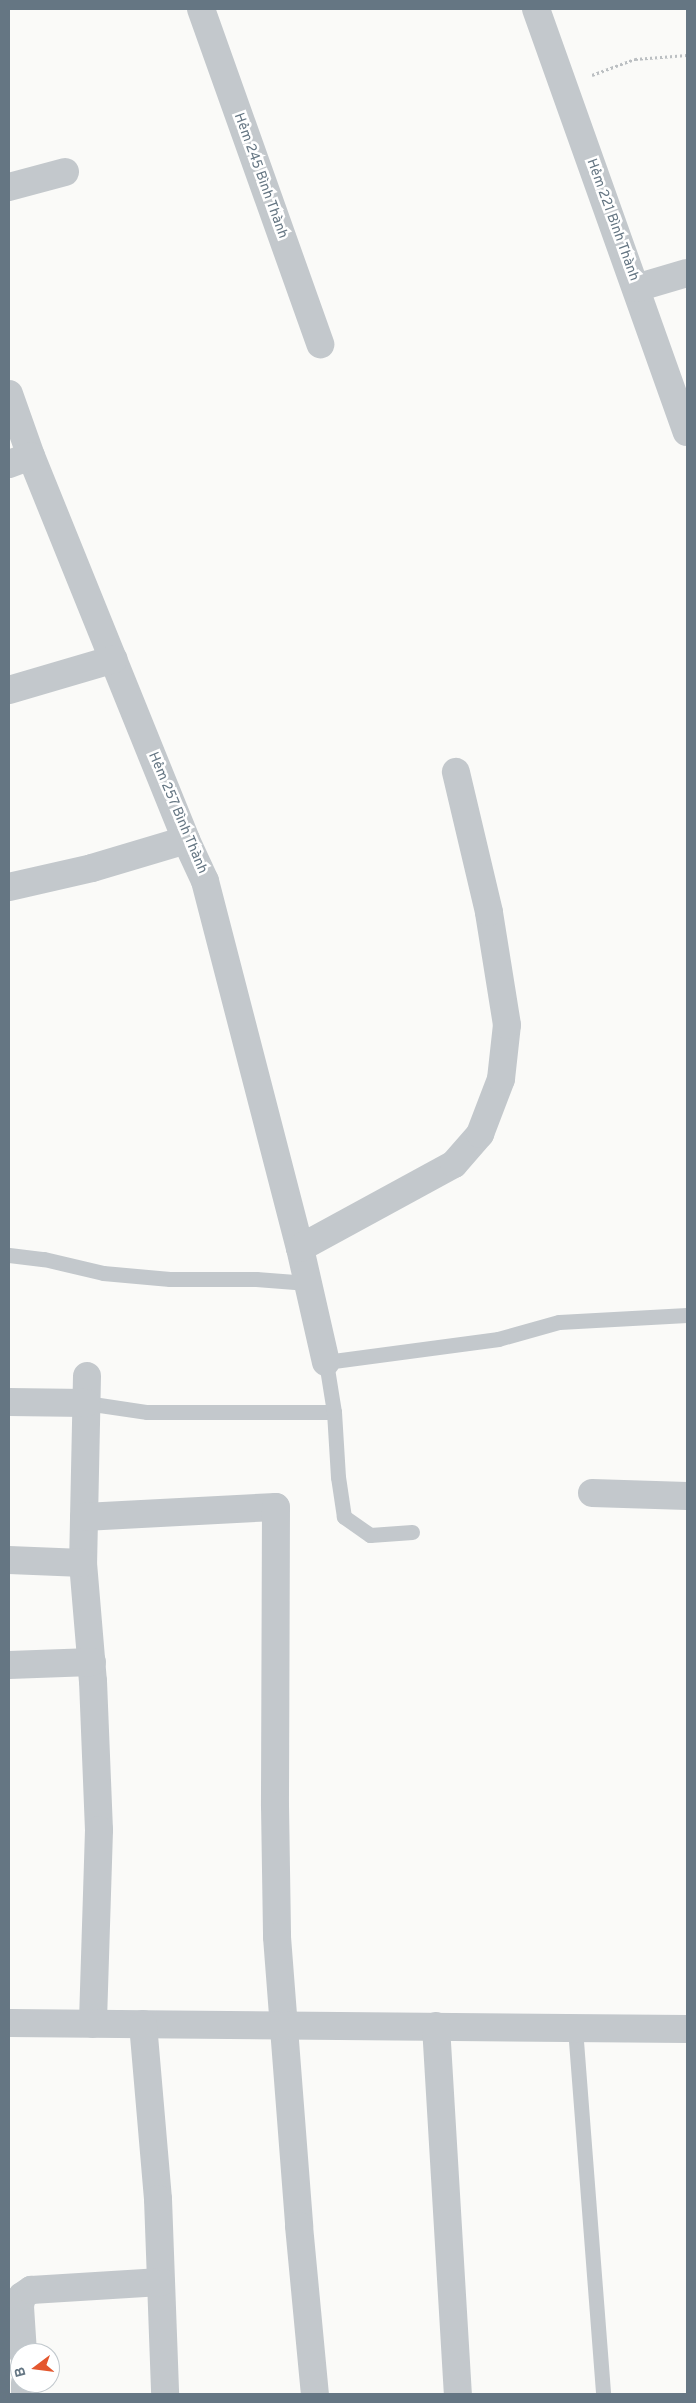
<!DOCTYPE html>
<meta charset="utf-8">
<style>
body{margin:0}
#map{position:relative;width:696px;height:2403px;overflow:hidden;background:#fafaf8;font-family:Overpass,sans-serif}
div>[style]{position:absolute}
.path>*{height:3px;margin-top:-1.5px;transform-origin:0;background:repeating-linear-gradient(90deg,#bbbfc2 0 2.5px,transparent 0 5px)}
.lane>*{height:15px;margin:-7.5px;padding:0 7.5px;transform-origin:7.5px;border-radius:7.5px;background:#c3c8cc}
.street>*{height:28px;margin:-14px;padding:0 14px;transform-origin:14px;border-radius:14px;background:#c3c8cc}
span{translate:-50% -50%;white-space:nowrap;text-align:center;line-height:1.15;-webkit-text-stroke:5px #fff;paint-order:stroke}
.street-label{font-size:14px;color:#657683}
.frame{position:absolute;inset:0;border:10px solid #657683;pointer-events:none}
.north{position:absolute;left:10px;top:2343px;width:50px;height:50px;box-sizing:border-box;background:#fff;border:1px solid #c1c8cd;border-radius:50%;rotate:255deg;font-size:14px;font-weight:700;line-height:20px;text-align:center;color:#657683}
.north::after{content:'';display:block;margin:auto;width:18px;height:22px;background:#e4572e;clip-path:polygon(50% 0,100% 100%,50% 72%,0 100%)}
</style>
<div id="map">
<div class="path">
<i style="left:592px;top:75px;width:46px;rotate:-20.4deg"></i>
<i style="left:635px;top:59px;width:52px;rotate:-4.4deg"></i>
</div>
<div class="lane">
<i style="left:9px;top:1255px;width:35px;rotate:7deg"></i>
<i style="left:44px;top:1259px;width:61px;rotate:13.3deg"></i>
<i style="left:103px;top:1273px;width:67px;rotate:5.1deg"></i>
<i style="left:170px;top:1279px;width:86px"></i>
<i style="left:256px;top:1279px;width:52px;rotate:4.4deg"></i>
<i style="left:86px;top:1403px;width:62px;rotate:8.4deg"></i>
<i style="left:147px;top:1412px;width:187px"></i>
<i style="left:412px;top:1532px;width:42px;rotate:175.9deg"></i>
<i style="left:370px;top:1535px;width:32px;rotate:-145deg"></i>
<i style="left:344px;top:1517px;width:40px;rotate:-98.5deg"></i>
<i style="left:338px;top:1477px;width:65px;rotate:-93.5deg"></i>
<i style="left:334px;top:1412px;width:51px;rotate:-99.1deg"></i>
<i style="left:326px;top:1362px;width:174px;rotate:-7.6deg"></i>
<i style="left:498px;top:1339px;width:63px;rotate:-15.6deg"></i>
<i style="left:559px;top:1322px;width:128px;rotate:-3.1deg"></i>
<i style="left:575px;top:2028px;width:367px;rotate:85.6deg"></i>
</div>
<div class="street">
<i style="left:201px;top:9px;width:356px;rotate:70.4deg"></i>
<i style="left:536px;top:9px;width:449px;rotate:70.4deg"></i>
<i style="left:9px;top:187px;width:58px;rotate:-15deg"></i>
<i style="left:636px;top:288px;width:53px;rotate:-16.4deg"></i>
<i style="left:9px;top:394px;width:66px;rotate:70.5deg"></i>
<i style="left:31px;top:456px;width:414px;rotate:68deg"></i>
<i style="left:186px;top:840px;width:45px;rotate:65.1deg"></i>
<i style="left:205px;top:881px;width:379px;rotate:75.5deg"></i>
<i style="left:300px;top:1248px;width:117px;rotate:77.2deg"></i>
<i style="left:9px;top:464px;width:23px;rotate:-20deg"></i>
<i style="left:9px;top:690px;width:109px;rotate:-16.4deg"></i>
<i style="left:9px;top:887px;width:85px;rotate:-12.9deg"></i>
<i style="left:92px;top:868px;width:98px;rotate:-16.6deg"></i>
<i style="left:300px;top:1248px;width:175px;rotate:-28.6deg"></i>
<i style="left:454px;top:1164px;width:40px;rotate:-49deg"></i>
<i style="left:480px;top:1134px;width:59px;rotate:-69.1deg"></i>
<i style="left:501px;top:1079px;width:54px;rotate:-83.7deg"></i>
<i style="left:507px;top:1025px;width:114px;rotate:-99.1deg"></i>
<i style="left:489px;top:912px;width:144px;rotate:-103.3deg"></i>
<i style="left:87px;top:1376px;width:187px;rotate:91.2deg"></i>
<i style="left:83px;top:1563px;width:118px;rotate:85.2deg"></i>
<i style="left:93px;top:1681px;width:149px;rotate:87.7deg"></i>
<i style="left:99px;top:1830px;width:194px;rotate:91.8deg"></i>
<i style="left:9px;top:1402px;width:77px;rotate:0.7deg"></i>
<i style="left:592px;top:1493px;width:95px;rotate:1.8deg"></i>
<i style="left:84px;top:1517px;width:192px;rotate:-3deg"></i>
<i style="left:276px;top:1507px;width:299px;rotate:90.2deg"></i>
<i style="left:275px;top:1806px;width:131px;rotate:89.1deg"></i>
<i style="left:277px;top:1937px;width:290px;rotate:85.6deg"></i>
<i style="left:299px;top:2226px;width:169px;rotate:84.6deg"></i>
<i style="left:9px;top:1560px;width:74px;rotate:2.3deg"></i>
<i style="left:9px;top:1665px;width:83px;rotate:-2.1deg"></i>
<i style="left:9px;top:2023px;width:678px;rotate:0.51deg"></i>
<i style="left:143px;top:2024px;width:176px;rotate:85.1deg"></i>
<i style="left:158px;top:2199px;width:195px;rotate:87.9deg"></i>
<i style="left:436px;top:2026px;width:369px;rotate:86.6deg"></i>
<i style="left:23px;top:2353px;width:47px;rotate:-93.7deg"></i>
<i style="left:20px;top:2306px;width:10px;rotate:-79deg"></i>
<i style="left:22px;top:2296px;width:11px;rotate:-34deg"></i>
<i style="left:31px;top:2290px;width:130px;rotate:-3.5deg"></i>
<i style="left:25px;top:2383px;width:11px;rotate:90deg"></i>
</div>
<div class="street-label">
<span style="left:260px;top:176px;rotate:70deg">Hẻm 245 Bình Thành</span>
<span style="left:612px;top:220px;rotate:70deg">Hẻm 221 Bình Thành</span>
<span style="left:177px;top:813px;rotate:67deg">Hẻm 257 Bình Thành</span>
</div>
<div class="frame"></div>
<div class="north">B</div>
</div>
